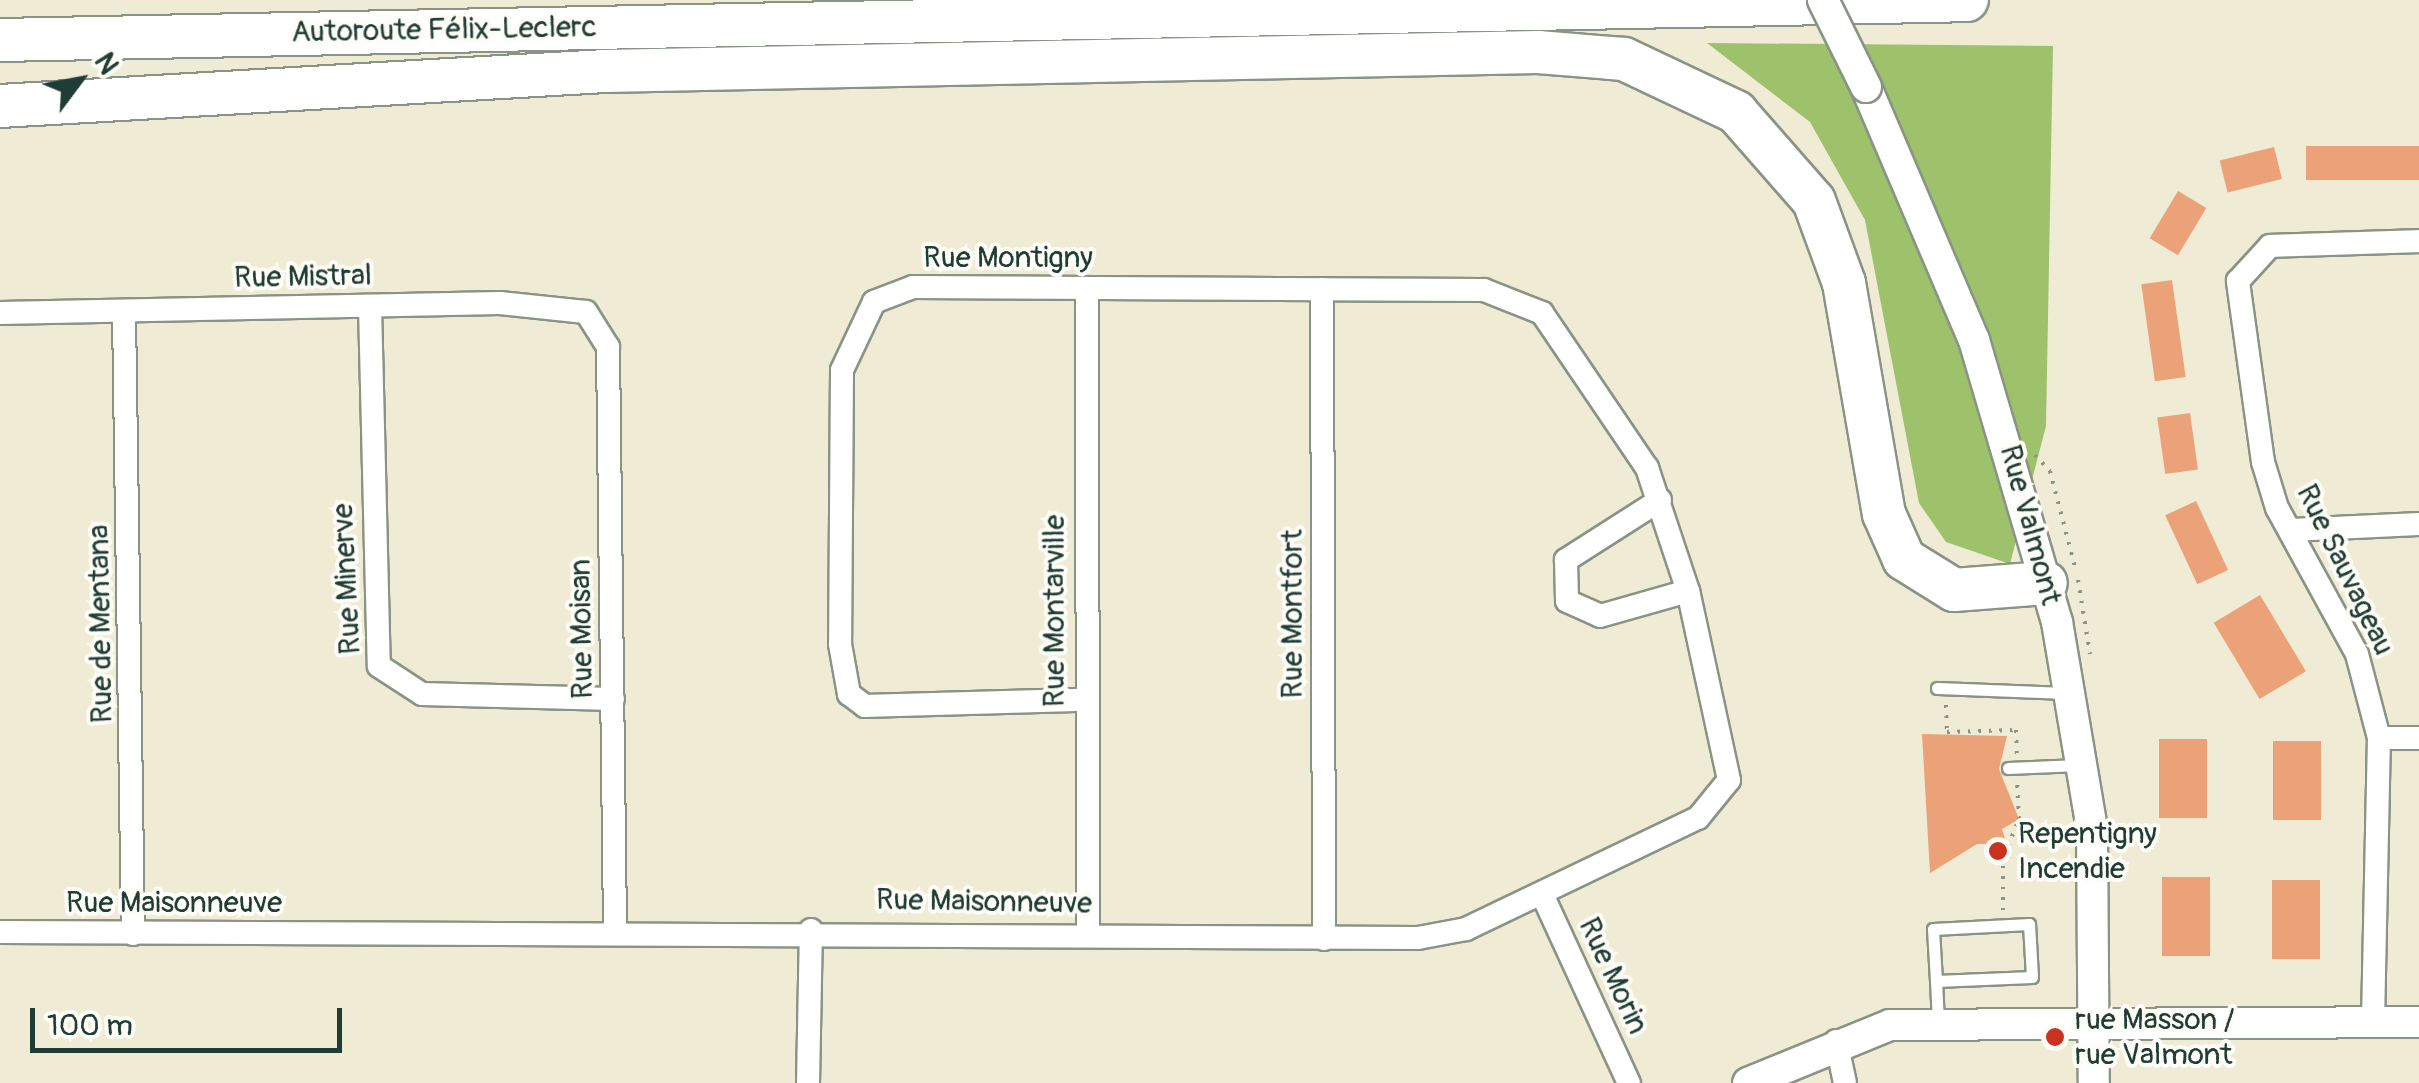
<!DOCTYPE html>
<meta charset="utf-8">
<style>
body{margin:0}
#map{position:relative;width:2419px;height:1083px;overflow:hidden;background:#f0ebd4;font-family:Pangolin,sans-serif}
div>[style]{position:absolute}
.green>*{inset:0;background:#9ec16b}
.building>*{inset:0;background:#eba279;transform-origin:0 0}
.path>*{height:4px;margin-top:-2px;transform-origin:0;background:repeating-linear-gradient(90deg,#889484 0 2.5px,transparent 0 10.5px)}
.roads{filter:drop-shadow(2px 0 #889484) drop-shadow(-2px 0 #889484) drop-shadow(0 2px #889484) drop-shadow(0 -2px #889484)}
.service>*{height:11px;margin:-5.5px;padding:0 5.5px;transform-origin:5.5px;border-radius:5.5px;background:#fff}
.minor>*{height:22px;margin:-11px;padding:0 11px;transform-origin:11px;border-radius:11px;background:#fff}
.tertiary>*{height:30px;margin:-15px;padding:0 15px;transform-origin:15px;border-radius:15px;background:#fff}
.motorway>*{height:42px;margin:-21px;padding:0 21px;transform-origin:21px;border-radius:21px;background:#fff}
.bridges{filter:drop-shadow(2px 0 #889484) drop-shadow(-2px 0 #889484) drop-shadow(0 2px #889484) drop-shadow(0 -2px #889484)}
.tertiary-bridge>*{height:30px;margin:-15px;padding:0 15px;transform-origin:15px;border-radius:15px;background:#fff}
.dots>*{width:28px;height:28px;translate:-50% -50%;box-sizing:border-box;border:5px solid #fdfcf7;border-radius:50%}
span{translate:-50% -50%;white-space:nowrap;text-align:center;line-height:1.15;-webkit-text-stroke:8px #fdfcf7;paint-order:stroke}
.street-label{font-size:30px;color:#1f3d34}
.poi-label{font-size:30px;color:#1f3d34}
.left{translate:0 -50%;text-align:left}
.north{position:absolute;left:30px;top:30px;width:100px;height:100px;-webkit-text-stroke:8px #fdfcf7;paint-order:stroke;rotate:58deg;font-size:28px;font-weight:700;line-height:40px;text-align:center;color:#1f3d34}
.north::after{content:'';display:block;margin:auto;width:35px;height:45px;background:#1f3d34;clip-path:polygon(50% 0,100% 100%,50% 72%,0 100%)}
.scale{position:absolute;left:30px;top:1008px;width:312px;height:45px;box-sizing:border-box;border:5px solid #1f3d34;border-top:0;padding-left:12px;font-size:30px;line-height:35px;white-space:nowrap;color:#1f3d34;-webkit-text-stroke:8px #fdfcf7;paint-order:stroke}
</style>
<div id="map">
<div class="green">
<i style="clip-path:polygon(1707px 43px,2053px 46px,2046px 426px,2010px 564px,1946px 542px,1919px 503px,1865px 220px,1810px 122px)"></i>
</div>
<div class="building">
<i style="left:2419px;top:146px;width:34px;height:113px;rotate:90deg"></i>
<i style="left:2274px;top:147px;width:33px;height:56px;rotate:76deg"></i>
<i style="left:2178px;top:191px;width:33px;height:55px;rotate:31deg"></i>
<i style="left:2172px;top:280px;width:98px;height:31px;rotate:82deg"></i>
<i style="left:2190px;top:413px;width:57px;height:33px;rotate:82deg"></i>
<i style="left:2196px;top:501px;width:76px;height:34px;rotate:65deg"></i>
<i style="left:2260px;top:595px;width:89px;height:54px;rotate:59deg"></i>
<i style="clip-path:polygon(1922px 734px,2007px 736px,1999px 769px,2019px 819px,2002px 829px,2011px 858px,1992px 863px,1986px 844px,1977px 844px,1930px 873px)"></i>
<i style="left:2159px;top:739px;width:48px;height:79px"></i>
<i style="left:2273px;top:741px;width:48px;height:79px"></i>
<i style="left:2162px;top:877px;width:48px;height:79px"></i>
<i style="left:2272px;top:880px;width:48px;height:79px"></i>
</div>
<div class="path">
<i style="left:2035px;top:455px;width:22px;rotate:47deg"></i>
<i style="left:2050px;top:471px;width:103px;rotate:75.4deg"></i>
<i style="left:2078px;top:580px;width:75px;rotate:80.8deg"></i>
<i style="left:1946px;top:705px;width:27px;rotate:88deg"></i>
<i style="left:1947px;top:732px;width:69px;rotate:-1.7deg"></i>
<i style="left:2016px;top:730px;width:24px;rotate:88deg"></i>
<i style="left:2008px;top:846px;width:29px;rotate:-68deg"></i>
<i style="left:2019px;top:819px;width:36px;rotate:-93deg"></i>
<i style="left:2003px;top:910px;width:50px;rotate:-90deg"></i>
</div>
<div class="roads">
<div class="service">
<i style="left:1937px;top:688px;width:130px;rotate:2.2deg"></i>
<i style="left:2008px;top:768px;width:71px;rotate:-2.4deg"></i>
<i style="left:1936px;top:981px;width:96px;rotate:-2.4deg"></i>
<i style="left:2032px;top:977px;width:53px;rotate:-93.2deg"></i>
<i style="left:2029px;top:924px;width:96px;rotate:177deg"></i>
<i style="left:1933px;top:929px;width:52px;rotate:86.7deg"></i>
<i style="left:1936px;top:981px;width:41px;rotate:87.2deg"></i>
</div>
<div class="minor">
<i style="left:1087px;top:288px;width:646px;rotate:89.91deg"></i>
<i style="left:1322px;top:289px;width:650px;rotate:89.82deg"></i>
<i style="left:370px;top:306px;width:360px;rotate:88.6deg"></i>
<i style="left:379px;top:666px;width:51px;rotate:33.1deg"></i>
<i style="left:422px;top:694px;width:191px;rotate:1.5deg"></i>
<i style="left:124px;top:312px;width:622px;rotate:89.17deg"></i>
<i style="left:0;top:313px;width:500px;rotate:-1.15deg"></i>
<i style="left:500px;top:303px;width:86px;rotate:6deg"></i>
<i style="left:586px;top:312px;width:41px;rotate:57.8deg"></i>
<i style="left:608px;top:347px;width:584px;rotate:89.31deg"></i>
<i style="left:1660px;top:500px;width:112px;rotate:147.4deg"></i>
<i style="left:1566px;top:560px;width:41px;rotate:88.6deg"></i>
<i style="left:1567px;top:601px;width:36px;rotate:24deg"></i>
<i style="left:1600px;top:616px;width:91px;rotate:-15.9deg"></i>
<i style="left:2291px;top:530px;width:128px;rotate:-2.7deg"></i>
<i style="left:2379px;top:738px;width:40px"></i>
<i style="left:1542px;top:894px;width:208px;rotate:65.3deg"></i>
<i style="left:0;top:932px;width:1418px;rotate:0.24deg"></i>
<i style="left:1418px;top:938px;width:49px;rotate:-10.6deg"></i>
<i style="left:1466px;top:929px;width:257px;rotate:-25.6deg"></i>
<i style="left:1698px;top:818px;width:49px;rotate:-50.8deg"></i>
<i style="left:1729px;top:780px;width:193px;rotate:-102.2deg"></i>
<i style="left:1688px;top:591px;width:130px;rotate:-108.4deg"></i>
<i style="left:1647px;top:468px;width:187px;rotate:-124.1deg"></i>
<i style="left:1542px;top:313px;width:62px;rotate:-158.4deg"></i>
<i style="left:1484px;top:290px;width:571px;rotate:-179.7deg"></i>
<i style="left:913px;top:287px;width:42px;rotate:159deg"></i>
<i style="left:874px;top:302px;width:75px;rotate:115.2deg"></i>
<i style="left:842px;top:370px;width:274px;rotate:90.4deg"></i>
<i style="left:840px;top:644px;width:51px;rotate:79.8deg"></i>
<i style="left:849px;top:694px;width:20px;rotate:37deg"></i>
<i style="left:865px;top:706px;width:218px;rotate:-1.6deg"></i>
<i style="left:2373px;top:1022px;width:284px;rotate:-88.8deg"></i>
<i style="left:2379px;top:738px;width:87px;rotate:-104.7deg"></i>
<i style="left:2357px;top:654px;width:166px;rotate:-118.7deg"></i>
<i style="left:2277px;top:508px;width:48px;rotate:-106.9deg"></i>
<i style="left:2263px;top:462px;width:183px;rotate:-97.9deg"></i>
<i style="left:2238px;top:281px;width:47px;rotate:-47.6deg"></i>
<i style="left:2270px;top:246px;width:149px;rotate:-1.9deg"></i>
<i style="left:1836px;top:1041px;width:43px;rotate:77.9deg"></i>
<i style="left:808px;top:1083px;width:153px;rotate:-88.9deg"></i>
</div>
<div class="tertiary">
<i style="left:1866px;top:87px;width:275px;rotate:66.9deg"></i>
<i style="left:1974px;top:340px;width:294px;rotate:73.6deg"></i>
<i style="left:2057px;top:622px;width:209px;rotate:80.4deg"></i>
<i style="left:2092px;top:828px;width:255px;rotate:89.6deg"></i>
<i style="left:1748px;top:1083px;width:153px;rotate:-22.2deg"></i>
<i style="left:1890px;top:1025px;width:529px;rotate:-0.32deg"></i>
</div>
<div class="motorway">
<i style="left:0;top:40px;width:1967px;rotate:-1.16deg"></i>
<i style="left:0;top:106px;width:606px;rotate:-3.31deg"></i>
<i style="left:605px;top:71px;width:933px;rotate:-1.17deg"></i>
<i style="left:1538px;top:52px;width:86px;rotate:4.7deg"></i>
<i style="left:1624px;top:59px;width:124px;rotate:25.3deg"></i>
<i style="left:1736px;top:112px;width:118px;rotate:48.8deg"></i>
<i style="left:1814px;top:201px;width:87px;rotate:69.9deg"></i>
<i style="left:1844px;top:283px;width:234px;rotate:80.2deg"></i>
<i style="left:1884px;top:514px;width:49px;rotate:66deg"></i>
<i style="left:1904px;top:559px;width:59px;rotate:31.8deg"></i>
<i style="left:1954px;top:590px;width:92px;rotate:-4.4deg"></i>
</div>
</div>
<div class="bridges">
<div class="tertiary-bridge">
<i style="left:1823px;top:0;width:97px;rotate:63.7deg"></i>
</div>
</div>
<div class="dots">
<i style="left:1998px;top:851px;background:#c8321e"></i>
<i style="left:2055px;top:1037px;background:#c8321e"></i>
</div>
<div class="street-label">
<span style="left:444px;top:30px;rotate:-1deg">Autoroute Félix-Leclerc</span>
<span style="left:1008px;top:258px">Rue Montigny</span>
<span style="left:303px;top:277px;rotate:-1deg">Rue Mistral</span>
<span style="left:2030px;top:525px;rotate:75deg">Rue Valmont</span>
<span style="left:2345px;top:570px;rotate:64deg">Rue Sauvageau</span>
<span style="left:347px;top:579px;rotate:-93deg">Rue Minerve</span>
<span style="left:1055px;top:611px;rotate:-90deg">Rue Montarville</span>
<span style="left:1293px;top:614px;rotate:-90deg">Rue Montfort</span>
<span style="left:101px;top:624px;rotate:-91deg">Rue de Mentana</span>
<span style="left:582px;top:629px;rotate:-91deg">Rue Moisan</span>
<span style="left:984px;top:902px;rotate:1deg">Rue Maisonneuve</span>
<span style="left:174px;top:903px">Rue Maisonneuve</span>
<span style="left:1613px;top:976px;rotate:65deg">Rue Morin</span>
</div>
<div class="poi-label">
<span class="left" style="left:2018px;top:851px">Repentigny<br>Incendie</span>
<span class="left" style="left:2075px;top:1037px">rue Masson /<br>rue Valmont</span>
</div>
<div class="north">N</div>
<div class="scale">100 m</div>
</div>
